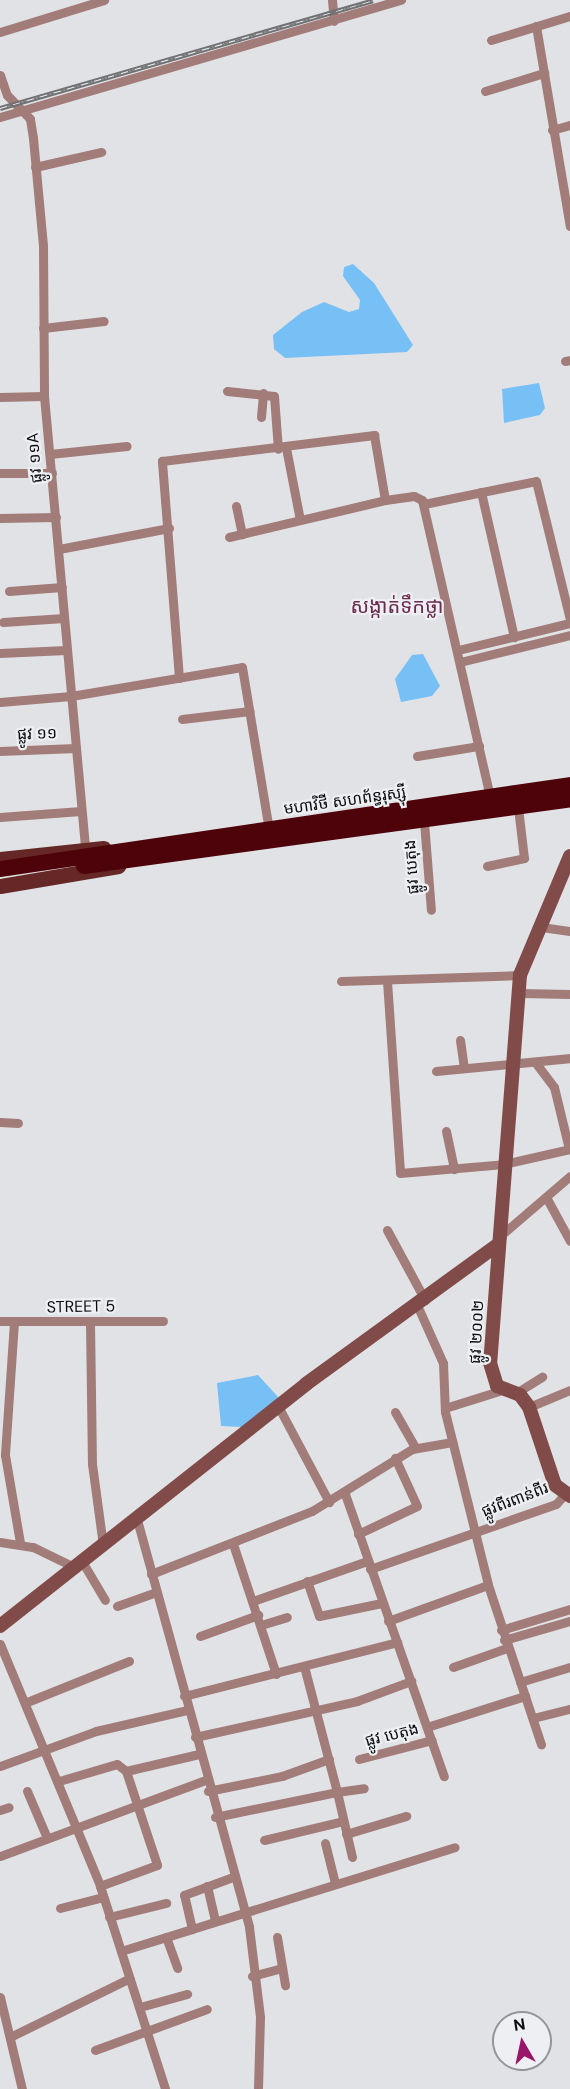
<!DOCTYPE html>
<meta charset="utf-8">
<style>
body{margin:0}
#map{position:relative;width:570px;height:2089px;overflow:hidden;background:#e1e2e6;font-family:"DM Sans","Noto Sans Khmer",sans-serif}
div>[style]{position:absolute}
.water>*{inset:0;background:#77c0f6}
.street>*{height:9px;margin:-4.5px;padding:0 4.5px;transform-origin:4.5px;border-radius:4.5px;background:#a27c79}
.secondary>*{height:14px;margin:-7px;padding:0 7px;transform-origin:7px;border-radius:7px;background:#804b48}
.primary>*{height:15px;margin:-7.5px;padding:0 7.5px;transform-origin:7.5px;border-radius:7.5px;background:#662826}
.highway>*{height:16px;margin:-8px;padding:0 8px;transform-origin:8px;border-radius:8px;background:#4e0209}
.rail>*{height:4.5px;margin-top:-2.25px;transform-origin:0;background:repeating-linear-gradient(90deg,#eeeff3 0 7px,#707173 0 14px);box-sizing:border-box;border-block:2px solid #707173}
span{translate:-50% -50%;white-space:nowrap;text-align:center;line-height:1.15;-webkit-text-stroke:4.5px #eeeff3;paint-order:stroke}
.street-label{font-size:16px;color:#0c0d0e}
.quarter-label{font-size:20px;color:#6a2b4d}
.north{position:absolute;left:492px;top:2011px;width:60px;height:60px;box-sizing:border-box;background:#eeeff3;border:2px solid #949597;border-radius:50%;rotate:351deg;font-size:16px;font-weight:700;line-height:24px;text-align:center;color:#0c0d0e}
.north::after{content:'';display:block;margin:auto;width:21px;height:27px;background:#9a1669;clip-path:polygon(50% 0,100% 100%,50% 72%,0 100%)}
</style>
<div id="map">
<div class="water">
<i style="clip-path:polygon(353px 264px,374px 283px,413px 345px,407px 352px,285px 358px,274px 349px,273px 335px,302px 312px,324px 302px,349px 312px,359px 309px,360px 300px,343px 276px,344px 267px)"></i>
<i style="clip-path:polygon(539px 383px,545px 408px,540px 415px,504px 423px,502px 389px)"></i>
<i style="clip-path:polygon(423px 654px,440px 686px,432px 696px,401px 702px,395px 679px,412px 655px)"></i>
<i style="clip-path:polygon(258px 1375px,279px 1398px,242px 1427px,221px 1426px,217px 1383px)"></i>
</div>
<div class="street">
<i style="left:332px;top:0;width:21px;rotate:85deg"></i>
<i style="left:536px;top:26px;width:203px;rotate:80.4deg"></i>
<i style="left:0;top:32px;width:109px;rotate:-17.1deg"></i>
<i style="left:491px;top:40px;width:83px;rotate:-16.9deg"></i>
<i style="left:0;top:75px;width:21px;rotate:71deg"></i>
<i style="left:7px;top:95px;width:33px;rotate:46deg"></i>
<i style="left:30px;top:119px;width:19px;rotate:81deg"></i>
<i style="left:33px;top:138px;width:108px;rotate:84.7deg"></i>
<i style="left:43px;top:246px;width:150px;rotate:89.6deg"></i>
<i style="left:44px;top:396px;width:454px;rotate:84.8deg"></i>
<i style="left:485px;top:91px;width:62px;rotate:-17deg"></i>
<i style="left:0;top:117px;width:418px;rotate:-16.3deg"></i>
<i style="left:552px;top:130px;width:19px;rotate:-16deg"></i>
<i style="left:35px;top:167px;width:68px;rotate:-12.8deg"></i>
<i style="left:43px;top:328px;width:61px;rotate:-6.5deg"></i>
<i style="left:565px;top:361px;width:5px;rotate:-11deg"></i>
<i style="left:227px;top:391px;width:47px;rotate:6.1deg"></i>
<i style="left:274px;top:396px;width:53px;rotate:85.7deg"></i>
<i style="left:0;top:397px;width:44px;rotate:-1.3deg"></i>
<i style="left:261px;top:417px;width:24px;rotate:-85deg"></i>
<i style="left:286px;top:448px;width:73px;rotate:79deg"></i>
<i style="left:50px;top:454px;width:77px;rotate:-5.9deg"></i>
<i style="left:0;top:473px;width:52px"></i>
<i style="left:481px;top:492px;width:149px;rotate:77.2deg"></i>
<i style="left:424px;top:504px;width:114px;rotate:-11.6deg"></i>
<i style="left:536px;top:481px;width:142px;rotate:76.2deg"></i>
<i style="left:236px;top:506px;width:29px;rotate:78deg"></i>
<i style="left:0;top:518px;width:56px;rotate:-1deg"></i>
<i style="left:229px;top:537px;width:160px;rotate:-13.3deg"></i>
<i style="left:385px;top:500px;width:29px;rotate:-8deg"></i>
<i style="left:414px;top:496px;width:9px;rotate:27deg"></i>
<i style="left:422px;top:500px;width:306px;rotate:77.1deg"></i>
<i style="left:59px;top:549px;width:112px;rotate:-10.8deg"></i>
<i style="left:9px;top:591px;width:53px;rotate:-4.3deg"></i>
<i style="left:3px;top:622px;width:61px;rotate:-3.8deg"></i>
<i style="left:458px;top:650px;width:115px;rotate:-13.6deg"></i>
<i style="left:0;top:653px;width:66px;rotate:-2.6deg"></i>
<i style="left:460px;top:662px;width:113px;rotate:-13.8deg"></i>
<i style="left:179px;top:678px;width:218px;rotate:-94.5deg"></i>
<i style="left:162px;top:461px;width:214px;rotate:-7deg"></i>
<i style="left:374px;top:435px;width:66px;rotate:80.4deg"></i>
<i style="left:0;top:702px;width:71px;rotate:-4.8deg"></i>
<i style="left:71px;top:696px;width:173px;rotate:-9.6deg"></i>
<i style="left:242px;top:667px;width:165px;rotate:80.6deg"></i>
<i style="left:182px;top:719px;width:68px;rotate:-6.7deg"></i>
<i style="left:0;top:751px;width:76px;rotate:-2.3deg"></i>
<i style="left:417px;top:756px;width:63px;rotate:-9.2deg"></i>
<i style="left:0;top:817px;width:81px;rotate:-4.2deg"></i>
<i style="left:424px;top:822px;width:88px;rotate:85.5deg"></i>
<i style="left:487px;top:866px;width:38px;rotate:-12deg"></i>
<i style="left:524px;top:858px;width:50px;rotate:-96.8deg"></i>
<i style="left:541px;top:927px;width:29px;rotate:8deg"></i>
<i style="left:341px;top:981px;width:179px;rotate:-1.9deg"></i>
<i style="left:387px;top:981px;width:192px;rotate:86.1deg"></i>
<i style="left:400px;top:1173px;width:104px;rotate:-4.9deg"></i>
<i style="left:504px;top:1164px;width:68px;rotate:-12.8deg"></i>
<i style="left:520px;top:993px;width:50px;rotate:1.1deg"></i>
<i style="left:460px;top:1040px;width:28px;rotate:82deg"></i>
<i style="left:535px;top:1062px;width:31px;rotate:53deg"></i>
<i style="left:554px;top:1087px;width:64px;rotate:76.4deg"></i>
<i style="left:436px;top:1071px;width:135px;rotate:-5.5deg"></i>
<i style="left:0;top:1122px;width:18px;rotate:3deg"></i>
<i style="left:446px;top:1131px;width:39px;rotate:78deg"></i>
<i style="left:546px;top:1197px;width:50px;rotate:61.4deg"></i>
<i style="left:387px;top:1230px;width:80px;rotate:61.5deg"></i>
<i style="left:500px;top:1236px;width:92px;rotate:-40.6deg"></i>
<i style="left:417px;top:1305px;width:64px;rotate:65.9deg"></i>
<i style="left:443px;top:1363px;width:49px;rotate:87.7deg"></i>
<i style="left:445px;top:1412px;width:178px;rotate:76deg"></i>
<i style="left:488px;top:1585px;width:168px;rotate:71.6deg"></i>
<i style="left:0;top:1321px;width:163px"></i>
<i style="left:14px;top:1322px;width:133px;rotate:93.9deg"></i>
<i style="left:5px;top:1455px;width:89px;rotate:80.3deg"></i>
<i style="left:90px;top:1322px;width:142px;rotate:89.2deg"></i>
<i style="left:92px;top:1464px;width:82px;rotate:82.3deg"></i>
<i style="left:516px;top:1393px;width:31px;rotate:-32deg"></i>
<i style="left:278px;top:1406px;width:109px;rotate:62deg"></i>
<i style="left:529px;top:1407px;width:44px;rotate:-22.5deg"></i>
<i style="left:445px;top:1408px;width:60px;rotate:-17.5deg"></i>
<i style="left:395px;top:1412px;width:40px;rotate:60.3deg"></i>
<i style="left:345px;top:1494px;width:299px;rotate:70.7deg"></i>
<i style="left:136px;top:1516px;width:426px;rotate:74.6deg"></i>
<i style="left:249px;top:1927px;width:91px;rotate:83deg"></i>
<i style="left:260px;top:2017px;width:72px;rotate:91.6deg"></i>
<i style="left:358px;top:1534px;width:65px;rotate:-25.4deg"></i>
<i style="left:417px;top:1506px;width:53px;rotate:-114.6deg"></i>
<i style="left:0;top:1542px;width:33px;rotate:9deg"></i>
<i style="left:33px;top:1547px;width:48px;rotate:26deg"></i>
<i style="left:233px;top:1544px;width:137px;rotate:71.7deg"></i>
<i style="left:83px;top:1563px;width:43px;rotate:59.3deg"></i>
<i style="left:370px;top:1569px;width:197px;rotate:-19.3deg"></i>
<i style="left:556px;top:1504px;width:12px;rotate:-48deg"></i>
<i style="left:151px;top:1574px;width:173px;rotate:-21.4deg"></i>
<i style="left:312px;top:1511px;width:118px;rotate:-31.8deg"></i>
<i style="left:412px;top:1449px;width:41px;rotate:-9.9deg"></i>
<i style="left:307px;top:1581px;width:37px;rotate:71deg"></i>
<i style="left:319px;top:1616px;width:64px;rotate:-11.7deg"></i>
<i style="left:253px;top:1601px;width:121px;rotate:-19.3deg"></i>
<i style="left:117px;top:1606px;width:41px;rotate:-19.7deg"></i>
<i style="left:388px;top:1621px;width:106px;rotate:-19.8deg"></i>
<i style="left:261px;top:1625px;width:27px;rotate:-17deg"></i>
<i style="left:501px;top:1630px;width:72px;rotate:-16.9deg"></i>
<i style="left:200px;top:1636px;width:62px;rotate:-19.9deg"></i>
<i style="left:504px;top:1640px;width:69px;rotate:-16.1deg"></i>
<i style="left:0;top:1644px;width:262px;rotate:67.5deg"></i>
<i style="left:100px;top:1886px;width:213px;rotate:72.2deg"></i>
<i style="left:453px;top:1667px;width:57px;rotate:-19.4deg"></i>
<i style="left:520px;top:1682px;width:52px;rotate:-16.7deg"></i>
<i style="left:184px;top:1696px;width:220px;rotate:-14.2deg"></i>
<i style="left:27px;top:1702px;width:110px;rotate:-21.9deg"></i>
<i style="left:533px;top:1718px;width:38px;rotate:-14deg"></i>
<i style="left:427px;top:1727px;width:103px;rotate:-17.6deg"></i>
<i style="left:195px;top:1737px;width:166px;rotate:-12.5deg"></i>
<i style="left:357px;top:1701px;width:58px;rotate:-20.3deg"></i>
<i style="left:359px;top:1759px;width:75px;rotate:-14.6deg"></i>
<i style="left:0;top:1766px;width:102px;rotate:-20deg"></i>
<i style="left:96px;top:1731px;width:93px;rotate:-13deg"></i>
<i style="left:126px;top:1771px;width:75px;rotate:-13.1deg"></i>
<i style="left:59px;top:1781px;width:60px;rotate:-16.3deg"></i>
<i style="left:117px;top:1764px;width:11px;rotate:38deg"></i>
<i style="left:126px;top:1771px;width:99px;rotate:71.7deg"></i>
<i style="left:157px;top:1865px;width:61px;rotate:159.8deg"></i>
<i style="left:27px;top:1791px;width:51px;rotate:66.9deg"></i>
<i style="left:208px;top:1791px;width:76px;rotate:-11.5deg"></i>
<i style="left:282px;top:1776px;width:50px;rotate:-19.9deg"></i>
<i style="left:0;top:1810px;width:9px;rotate:-18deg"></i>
<i style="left:215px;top:1817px;width:125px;rotate:-11.6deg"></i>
<i style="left:337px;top:1792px;width:130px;rotate:-104.7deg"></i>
<i style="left:346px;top:1834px;width:63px;rotate:-16.7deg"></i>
<i style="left:264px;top:1840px;width:81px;rotate:-13.5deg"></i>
<i style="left:325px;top:1843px;width:41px;rotate:76deg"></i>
<i style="left:0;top:1856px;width:219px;rotate:-20.3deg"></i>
<i style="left:352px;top:1857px;width:67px;rotate:-103deg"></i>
<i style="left:337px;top:1792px;width:27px;rotate:-8deg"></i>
<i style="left:207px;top:1886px;width:36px;rotate:77deg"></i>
<i style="left:60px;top:1908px;width:44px;rotate:-14.3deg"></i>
<i style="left:109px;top:1917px;width:59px;rotate:-13.8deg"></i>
<i style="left:192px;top:1929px;width:275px;rotate:-17.3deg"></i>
<i style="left:166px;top:1937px;width:33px;rotate:70deg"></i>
<i style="left:277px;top:1937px;width:49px;rotate:80.5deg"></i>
<i style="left:121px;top:1951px;width:74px;rotate:-17.2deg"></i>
<i style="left:192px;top:1929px;width:35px;rotate:-103deg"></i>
<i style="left:184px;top:1895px;width:52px;rotate:-20.2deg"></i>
<i style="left:252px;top:1976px;width:31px;rotate:-15deg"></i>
<i style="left:0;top:1997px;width:95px;rotate:76.6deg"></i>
<i style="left:140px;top:2007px;width:49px;rotate:-15.5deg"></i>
<i style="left:12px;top:2036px;width:131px;rotate:-26.2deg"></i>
<i style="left:95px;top:2050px;width:119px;rotate:-20.1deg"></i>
</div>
<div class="secondary">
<i style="left:570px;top:856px;width:129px;rotate:112.8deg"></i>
<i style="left:520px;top:975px;width:389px;rotate:94.4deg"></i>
<i style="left:490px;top:1363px;width:24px;rotate:73deg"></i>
<i style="left:497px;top:1386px;width:25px;rotate:21deg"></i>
<i style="left:520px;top:1395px;width:15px;rotate:53deg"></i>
<i style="left:529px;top:1407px;width:82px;rotate:71.6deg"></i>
<i style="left:555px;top:1485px;width:19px;rotate:36deg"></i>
<i style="left:0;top:1626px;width:390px;rotate:-38.3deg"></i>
<i style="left:306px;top:1384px;width:238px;rotate:-36deg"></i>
</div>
<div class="primary">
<i style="left:0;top:859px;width:104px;rotate:-6.1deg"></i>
<i style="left:0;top:886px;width:120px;rotate:-9.6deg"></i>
</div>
<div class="highway">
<i style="left:84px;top:866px;width:491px;rotate:-7.8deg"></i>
<i style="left:0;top:869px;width:576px;rotate:-8.38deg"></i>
</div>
<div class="rail">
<i style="left:0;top:108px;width:388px;rotate:-16.1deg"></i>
</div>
<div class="street-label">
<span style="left:35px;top:458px;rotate:-95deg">ផ្លូវ ១១A</span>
<span style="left:37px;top:734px;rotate:-2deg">ផ្លូវ ១១</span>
<span style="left:345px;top:801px;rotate:-8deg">មហាវិថី សហព័ន្ធរុស្ស៊ី</span>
<span style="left:412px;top:867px;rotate:-94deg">ផ្លូវ បេតុង</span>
<span style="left:81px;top:1307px;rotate:-1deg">STREET 5</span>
<span style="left:477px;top:1332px;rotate:-87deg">ផ្លូវ ២០០២</span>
<span style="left:515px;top:1500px;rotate:-21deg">ផ្លូវពីរពាន់ពីរ</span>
<span style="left:392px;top:1735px;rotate:-14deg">ផ្លូវ បេតុង</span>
</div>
<div class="quarter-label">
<span style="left:397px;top:606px">សង្កាត់ទឹកថ្លា</span>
</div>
<div class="north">N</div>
</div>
